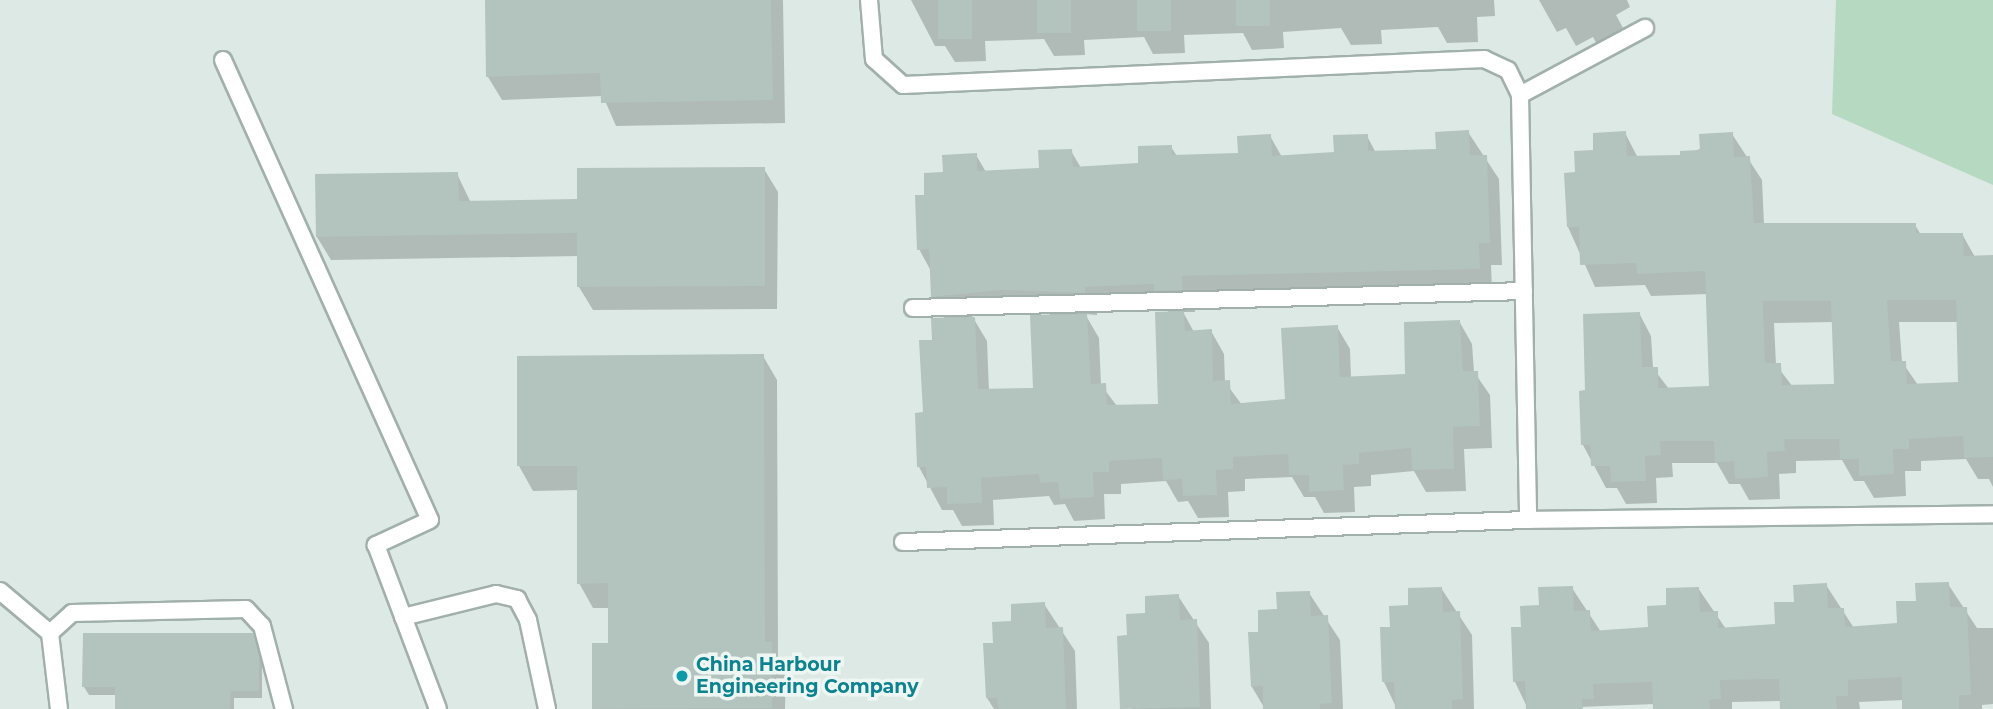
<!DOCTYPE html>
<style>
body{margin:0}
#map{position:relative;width:1993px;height:709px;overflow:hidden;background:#dde9e4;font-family:Montserrat,sans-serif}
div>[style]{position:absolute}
.green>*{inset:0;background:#b6d9c1}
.shadow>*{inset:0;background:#0003}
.building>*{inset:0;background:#b3c3bd;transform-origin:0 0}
.roads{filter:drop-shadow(2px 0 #a1b0ab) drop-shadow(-2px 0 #a1b0ab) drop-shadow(0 2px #a1b0ab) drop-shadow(0 -2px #a1b0ab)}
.lane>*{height:16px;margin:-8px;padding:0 8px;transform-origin:8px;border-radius:8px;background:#fff}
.dots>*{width:19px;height:19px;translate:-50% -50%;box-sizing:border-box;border:4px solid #edf6f2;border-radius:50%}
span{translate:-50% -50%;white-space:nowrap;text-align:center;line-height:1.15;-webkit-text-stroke:7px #edf6f2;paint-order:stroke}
.culture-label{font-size:19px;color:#0d838f;font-weight:700}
.left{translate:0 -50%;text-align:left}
</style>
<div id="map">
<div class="green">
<i style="clip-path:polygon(1836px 0,1993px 0,1993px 185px,1832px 114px)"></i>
</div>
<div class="shadow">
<i style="clip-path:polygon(487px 0,783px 0,785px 123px,616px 126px,603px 96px,502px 100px,488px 77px)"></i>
<i style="clip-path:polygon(911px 0,1494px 0,1495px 16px,1477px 17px,1478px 42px,1447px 43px,1438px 27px,1381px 30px,1382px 44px,1351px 45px,1341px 28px,1283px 32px,1284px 48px,1252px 50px,1243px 33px,1184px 35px,1185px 53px,1153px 54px,1144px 37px,1084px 40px,1085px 55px,1054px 56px,1044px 39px,985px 41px,986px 61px,955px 62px,945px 46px,935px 46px)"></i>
<i style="clip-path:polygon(1539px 0,1627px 0,1630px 7px,1616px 15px,1628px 37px,1601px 52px,1593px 37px,1576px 46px,1566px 28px,1557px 32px)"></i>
<i style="clip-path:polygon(evenodd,1468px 132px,1499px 179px,1502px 265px,1491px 265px,1492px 291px,1194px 298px,1195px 312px,1183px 312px,1194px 332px,1211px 331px,1224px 354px,1225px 382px,1242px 405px,1287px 401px,1337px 327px,1350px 349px,1351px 378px,1407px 375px,1459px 321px,1472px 344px,1474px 372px,1490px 395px,1492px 448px,1464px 449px,1466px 491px,1426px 492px,1414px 471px,1371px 475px,1371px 486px,1354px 487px,1355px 512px,1324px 513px,1315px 497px,1304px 497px,1292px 477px,1245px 479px,1245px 491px,1228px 492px,1229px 517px,1198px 518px,1188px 501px,1178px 502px,1166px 481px,1121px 484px,1121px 494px,1104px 494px,1105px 519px,1074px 521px,1065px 504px,1054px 505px,1049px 496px,993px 500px,994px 525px,962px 526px,953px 510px,942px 510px,919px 467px,934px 341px,945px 319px,932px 297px,931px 271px,919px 249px,926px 196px,945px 174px,976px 155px,986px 172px,1041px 169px,1071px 151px,1081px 168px,1140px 165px,1171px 147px,1177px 156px,1240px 155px,1270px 136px,1282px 157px,1336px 154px,1367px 136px,1376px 153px,1437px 151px,1468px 132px,1165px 306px,1169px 313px,1159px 405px,1117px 406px,1101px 385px,1099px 338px,1085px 314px,1097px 315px,1097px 309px,1165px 306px,1468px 132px,1015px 312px,1050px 313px,1035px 389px,989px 391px,987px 341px,972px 316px,1015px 312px)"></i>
<i style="clip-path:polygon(evenodd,1625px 133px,1638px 158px,1682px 157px,1732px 134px,1762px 180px,1764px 225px,1915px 225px,1921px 235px,1962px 234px,1975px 257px,1993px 257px,1993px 487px,1989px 479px,1978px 479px,1966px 459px,1921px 461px,1921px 471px,1905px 471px,1906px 496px,1874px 498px,1864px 481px,1854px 481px,1842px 460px,1796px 461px,1796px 473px,1779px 474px,1780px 499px,1749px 500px,1740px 484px,1729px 484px,1717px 463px,1672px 463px,1673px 477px,1656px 478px,1657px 503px,1626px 504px,1617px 488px,1606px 488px,1583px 445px,1587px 392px,1639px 313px,1651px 336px,1653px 368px,1669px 389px,1711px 388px,1708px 294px,1651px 296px,1645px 285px,1595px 287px,1568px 227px,1576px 174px,1595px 152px,1625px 133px,1834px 322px,1836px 386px,1793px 387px,1776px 365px,1774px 323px,1834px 322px,1625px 133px,1899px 322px,1958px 322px,1960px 384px,1918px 385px,1902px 362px,1899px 322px)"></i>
<i style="clip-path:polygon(764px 169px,778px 192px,777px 309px,593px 310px,579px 287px,579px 256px,331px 260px,317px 237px,457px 174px,471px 203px,579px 201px)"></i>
<i style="clip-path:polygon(763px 356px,777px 380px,778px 656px,786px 668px,785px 709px,594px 709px,593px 645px,610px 645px,610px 608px,593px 608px,579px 583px,579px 490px,533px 491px,519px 466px,518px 358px)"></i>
<i style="clip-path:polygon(1948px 584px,1977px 628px,1993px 628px,1993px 704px,1982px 705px,1982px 709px,1905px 709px,1904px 700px,1859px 702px,1860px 709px,1782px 709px,1781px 701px,1732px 702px,1732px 709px,1655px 709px,1655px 704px,1528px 709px,1515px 682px,1522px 629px,1541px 606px,1572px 588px,1601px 632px,1649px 629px,1668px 607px,1698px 588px,1726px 629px,1777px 625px,1795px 603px,1826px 585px,1854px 628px,1899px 624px,1918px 602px)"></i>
<i style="clip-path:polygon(1441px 588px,1472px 635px,1474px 709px,1397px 709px,1384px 682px,1392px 629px,1410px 607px)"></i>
<i style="clip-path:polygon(1309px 593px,1340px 640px,1343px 709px,1265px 709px,1252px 687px,1260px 634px,1279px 611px)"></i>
<i style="clip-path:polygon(1178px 596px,1209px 643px,1211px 709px,1132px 709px,1121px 690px,1128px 637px,1147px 615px)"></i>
<i style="clip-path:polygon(1044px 604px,1075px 651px,1077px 709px,994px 709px,987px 698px,995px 645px,1013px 623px)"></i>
<i style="clip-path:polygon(252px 634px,262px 664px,262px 698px,234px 698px,234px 709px,117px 709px,117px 695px,89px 695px,84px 687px)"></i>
</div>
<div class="building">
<i style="clip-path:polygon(485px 0,771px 0,773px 100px,601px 103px,600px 73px,486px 77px)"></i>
<i style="left:938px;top:0;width:34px;height:39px"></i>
<i style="left:1037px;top:0;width:34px;height:33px"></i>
<i style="left:1137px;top:0;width:34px;height:31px"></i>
<i style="left:1236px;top:0;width:34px;height:26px"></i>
<i style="clip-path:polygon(1469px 130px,1470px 155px,1487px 155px,1490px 243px,1479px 243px,1480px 269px,1182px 276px,1183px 290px,1154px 291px,1154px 284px,1085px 287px,1085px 293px,1002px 290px,931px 297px,929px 249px,917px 250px,915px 195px,924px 195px,924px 173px,943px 172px,942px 155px,977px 153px,977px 171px,1039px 168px,1038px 150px,1072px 149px,1073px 167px,1138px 163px,1138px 146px,1172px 145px,1172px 155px,1238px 153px,1237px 136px,1271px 134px,1272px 156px,1334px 152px,1333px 135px,1368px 134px,1368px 151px,1436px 149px,1435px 132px)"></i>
<i style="clip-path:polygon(evenodd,1626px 131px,1627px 156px,1680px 155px,1680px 151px,1700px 150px,1699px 134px,1733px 132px,1734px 157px,1750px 156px,1754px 223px,1916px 223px,1916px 233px,1963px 233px,1964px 256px,1993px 255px,1993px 457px,1964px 458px,1963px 436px,1909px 439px,1909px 449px,1893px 449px,1894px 474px,1859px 476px,1859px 459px,1840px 459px,1839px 439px,1784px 439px,1785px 451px,1767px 452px,1768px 477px,1735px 479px,1734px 461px,1715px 463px,1714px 441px,1660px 441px,1661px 455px,1645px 456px,1646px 481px,1611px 482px,1610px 466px,1591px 466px,1590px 445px,1581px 445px,1579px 391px,1585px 390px,1583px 314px,1640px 312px,1642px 367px,1658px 367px,1658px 388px,1709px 386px,1705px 271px,1637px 274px,1636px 263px,1580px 265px,1579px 227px,1567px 227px,1564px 173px,1575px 172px,1574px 151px,1593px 150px,1593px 133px,1626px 131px,1887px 300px,1956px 300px,1958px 382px,1907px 384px,1906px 361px,1891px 361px,1887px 300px,1626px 131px,1763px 301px,1831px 301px,1834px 384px,1782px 385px,1781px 363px,1765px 363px,1763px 301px)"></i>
<i style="clip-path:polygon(765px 167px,765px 286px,577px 287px,577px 233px,316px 237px,315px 174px,458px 172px,459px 201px,577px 199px,577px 168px)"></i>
<i style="clip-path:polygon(1184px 311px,1185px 331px,1212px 329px,1213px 381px,1230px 380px,1231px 404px,1285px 399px,1281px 328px,1338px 325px,1340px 377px,1405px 374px,1404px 322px,1460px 320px,1463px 371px,1478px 371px,1480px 426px,1453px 427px,1454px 469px,1412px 470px,1411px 448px,1359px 453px,1359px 464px,1343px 465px,1344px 490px,1309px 492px,1309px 475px,1289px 475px,1288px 454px,1233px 457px,1233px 469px,1216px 470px,1217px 495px,1183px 496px,1182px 479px,1163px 480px,1162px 458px,1109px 461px,1109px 472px,1093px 472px,1094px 497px,1060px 499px,1058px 482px,1040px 483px,1039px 474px,981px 478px,982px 503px,947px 504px,947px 487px,927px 488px,926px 467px,917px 467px,915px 413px,923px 412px,919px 340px,932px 340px,931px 318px,975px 317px,978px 389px,1033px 388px,1030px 315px,1087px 314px,1091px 384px,1106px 383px,1107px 405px,1158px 404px,1155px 312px)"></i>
<i style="clip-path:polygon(764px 354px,765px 642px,772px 642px,772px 708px,592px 709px,592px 643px,608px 643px,608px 583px,577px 584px,577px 466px,517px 466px,517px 356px)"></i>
<i style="clip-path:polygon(1949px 582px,1950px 607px,1967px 607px,1971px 695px,1959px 695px,1959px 709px,1902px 709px,1902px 677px,1848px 680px,1848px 696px,1836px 696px,1837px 709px,1780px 709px,1779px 679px,1720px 680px,1721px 699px,1709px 700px,1710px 709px,1653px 709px,1652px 682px,1593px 684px,1594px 699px,1582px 699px,1583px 709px,1526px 709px,1525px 681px,1513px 682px,1511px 627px,1521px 627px,1520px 606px,1539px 605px,1538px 587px,1573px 586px,1574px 611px,1590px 610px,1591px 631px,1648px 627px,1647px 606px,1666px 605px,1666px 588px,1699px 587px,1700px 612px,1718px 611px,1718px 628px,1775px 624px,1774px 602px,1794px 602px,1793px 585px,1827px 583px,1828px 608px,1844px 608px,1845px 627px,1897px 623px,1896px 601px,1916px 601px,1915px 583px)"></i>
<i style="clip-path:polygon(1442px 587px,1443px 612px,1460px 611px,1463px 699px,1452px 700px,1452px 709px,1395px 709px,1394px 682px,1382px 682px,1380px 627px,1390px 627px,1389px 606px,1408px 605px,1408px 588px)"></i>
<i style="clip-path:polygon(1310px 591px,1311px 616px,1328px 615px,1332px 703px,1320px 704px,1320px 709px,1263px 709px,1263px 686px,1251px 687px,1248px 632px,1258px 632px,1258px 610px,1277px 609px,1276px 592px)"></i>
<i style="clip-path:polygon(1179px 594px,1180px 620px,1197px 619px,1200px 707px,1120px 709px,1117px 636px,1127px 635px,1126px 614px,1145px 613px,1145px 596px)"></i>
<i style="clip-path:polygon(1045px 602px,1046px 628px,1063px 627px,1066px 709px,998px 709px,997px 698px,986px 698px,983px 643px,993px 643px,992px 622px,1011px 621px,1011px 604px)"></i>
<i style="clip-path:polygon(83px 633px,253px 633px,259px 654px,259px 691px,231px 691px,230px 709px,115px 709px,115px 687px,82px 687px)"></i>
</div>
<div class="roads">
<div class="lane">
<i style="left:869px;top:0;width:59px;rotate:85.2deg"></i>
<i style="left:874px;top:59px;width:39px;rotate:42deg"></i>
<i style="left:903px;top:85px;width:582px;rotate:-2.56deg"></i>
<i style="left:1484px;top:59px;width:26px;rotate:25deg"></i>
<i style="left:1508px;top:70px;width:28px;rotate:64deg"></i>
<i style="left:1520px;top:95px;width:425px;rotate:88.9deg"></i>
<i style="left:223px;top:60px;width:504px;rotate:65.77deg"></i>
<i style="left:430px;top:520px;width:60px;rotate:155.2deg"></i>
<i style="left:376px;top:545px;width:175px;rotate:69.3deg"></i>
<i style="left:1520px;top:95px;width:142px;rotate:-28.2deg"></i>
<i style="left:913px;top:308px;width:611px;rotate:-1.59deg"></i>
<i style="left:903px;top:542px;width:625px;rotate:-2.02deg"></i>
<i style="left:1528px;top:520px;width:465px;rotate:-0.7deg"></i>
<i style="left:0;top:591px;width:65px;rotate:40deg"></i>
<i style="left:403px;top:617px;width:96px;rotate:-13.9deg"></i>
<i style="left:496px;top:594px;width:22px;rotate:13deg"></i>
<i style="left:517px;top:599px;width:24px;rotate:62deg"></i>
<i style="left:528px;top:620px;width:91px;rotate:77.9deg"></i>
<i style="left:59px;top:709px;width:77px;rotate:-96.8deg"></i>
<i style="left:50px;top:633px;width:30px;rotate:-42deg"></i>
<i style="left:72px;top:613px;width:174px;rotate:-1.3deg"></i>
<i style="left:246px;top:609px;width:23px;rotate:47deg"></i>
<i style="left:262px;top:626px;width:86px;rotate:75.2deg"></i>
</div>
</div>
<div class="dots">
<i style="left:682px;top:676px;background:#0f9aa8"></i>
</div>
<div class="culture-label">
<span class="left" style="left:696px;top:676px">China Harbour<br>Engineering Company</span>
</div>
</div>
